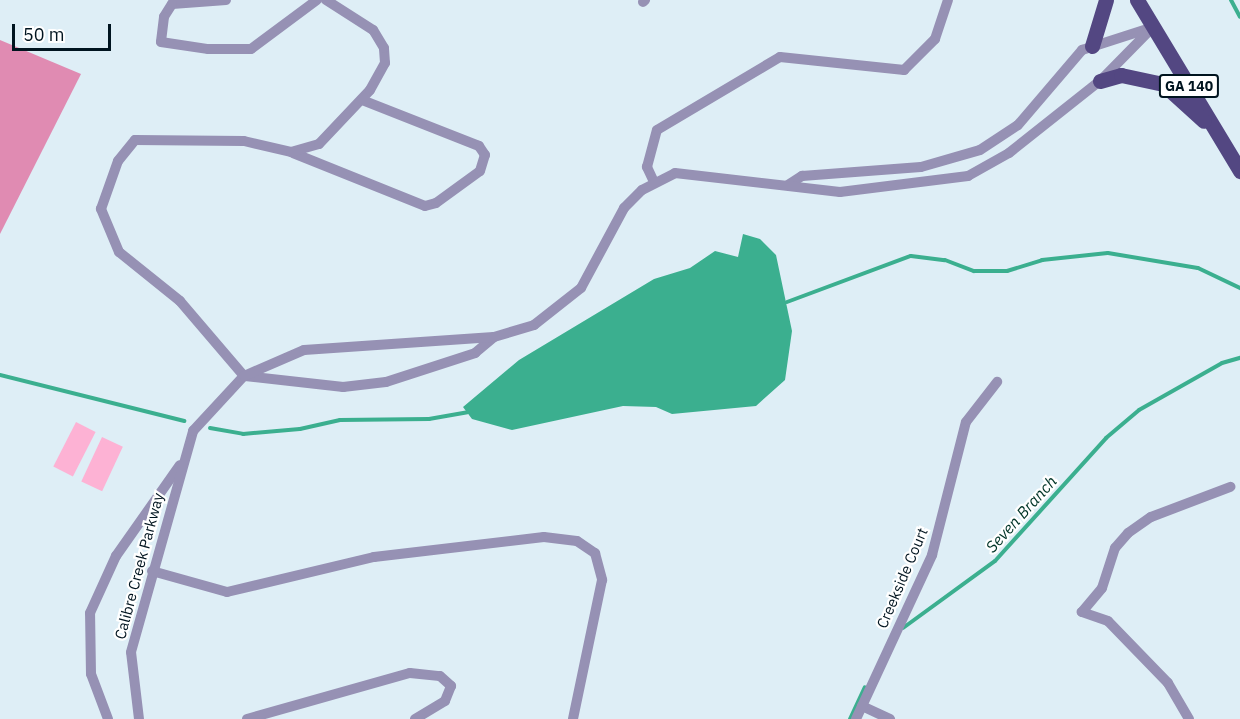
<!DOCTYPE html>
<style>
body{margin:0}
#map{position:relative;width:1240px;height:719px;overflow:hidden;background:#deeef6;font-family:"IBM Plex Sans",sans-serif}
div>[style]{position:absolute}
.green>*{inset:0;background:#fdb2d4;transform-origin:0 0}
.forest>*{inset:0;background:#e08bb2}
.water>*{inset:0;background:#3baf8f}
.stream>*{height:4px;margin:-2px;padding:0 2px;transform-origin:2px;border-radius:2px;background:#3baf8f}
.street>*{height:10px;margin:-5px;padding:0 5px;transform-origin:5px;border-radius:5px;background:#9691b4}
.primary>*{height:15px;margin:-7.5px;padding:0 7.5px;transform-origin:7.5px;border-radius:7.5px;background:#534782}
span{translate:-50% -50%;white-space:nowrap;text-align:center;line-height:1.15;-webkit-text-stroke:4.5px #fff;paint-order:stroke}
.shield-label span{padding:2px 4px;background:#fff;border:2px solid;border-radius:4px;-webkit-text-stroke-width:0}
.shield-label{font-size:14px;color:#00141f;font-weight:700}
.street-label{font-size:15px;color:#00141f}
.water-label{font-size:16px;color:#003427;font-style:italic}
.scale{position:absolute;left:12px;top:24px;width:99px;height:27px;box-sizing:border-box;border:3px solid #00141f;border-top:0;padding-left:8px;font-size:18px;line-height:21px;white-space:nowrap;color:#00141f;-webkit-text-stroke:4px #fff;paint-order:stroke}
</style>
<div id="map">
<div class="green">
<i style="left:76px;top:422px;width:22px;height:50px;rotate:27deg"></i>
<i style="left:102px;top:437px;width:23px;height:49px;rotate:25deg"></i>
</div>
<div class="forest">
<i style="clip-path:polygon(0 40px,81px 74px,0 234px)"></i>
</div>
<div class="water">
<i style="clip-path:polygon(743px 234px,760px 239px,776px 255px,792px 331px,785px 380px,756px 406px,672px 414px,656px 407px,623px 406px,512px 430px,472px 419px,463px 407px,519px 360px,654px 279px,690px 268px,715px 251px,738px 257px)"></i>
</div>
<div class="stream">
<i style="left:1231px;top:0;width:19px;rotate:62deg"></i>
<i style="left:787px;top:302px;width:132px;rotate:-20.4deg"></i>
<i style="left:911px;top:256px;width:34px;rotate:7deg"></i>
<i style="left:945px;top:260px;width:31px;rotate:21deg"></i>
<i style="left:974px;top:271px;width:33px"></i>
<i style="left:1007px;top:271px;width:37px;rotate:-17deg"></i>
<i style="left:1042px;top:260px;width:66px;rotate:-6.1deg"></i>
<i style="left:1108px;top:253px;width:91px;rotate:9.5deg"></i>
<i style="left:1198px;top:268px;width:47px;rotate:25.5deg"></i>
<i style="left:0;top:375px;width:190px;rotate:14deg"></i>
<i style="left:210px;top:428px;width:34px;rotate:10deg"></i>
<i style="left:243px;top:434px;width:57px;rotate:-5deg"></i>
<i style="left:300px;top:429px;width:41px;rotate:-12.7deg"></i>
<i style="left:340px;top:420px;width:89px;rotate:-0.6deg"></i>
<i style="left:429px;top:419px;width:39px;rotate:-10deg"></i>
<i style="left:903px;top:628px;width:114px;rotate:-36.1deg"></i>
<i style="left:995px;top:561px;width:166px;rotate:-47.9deg"></i>
<i style="left:1106px;top:438px;width:43px;rotate:-40.3deg"></i>
<i style="left:1139px;top:410px;width:95px;rotate:-29.5deg"></i>
<i style="left:1222px;top:363px;width:19px;rotate:-16deg"></i>
<i style="left:850px;top:719px;width:35px;rotate:-65deg"></i>
</div>
<div class="street">
<i style="left:226px;top:0;width:54px;rotate:175.8deg"></i>
<i style="left:172px;top:4px;width:15px;rotate:122deg"></i>
<i style="left:164px;top:17px;width:25px;rotate:97deg"></i>
<i style="left:161px;top:42px;width:48px;rotate:8.5deg"></i>
<i style="left:208px;top:49px;width:43px"></i>
<i style="left:251px;top:49px;width:82px;rotate:-36.6deg"></i>
<i style="left:643px;top:2px;width:3px;rotate:-45deg"></i>
<i style="left:293px;top:153px;width:142px;rotate:21.9deg"></i>
<i style="left:425px;top:206px;width:11px;rotate:-15deg"></i>
<i style="left:436px;top:203px;width:54px;rotate:-36deg"></i>
<i style="left:480px;top:171px;width:17px;rotate:-73deg"></i>
<i style="left:485px;top:155px;width:11px;rotate:-124deg"></i>
<i style="left:479px;top:146px;width:126px;rotate:-158.5deg"></i>
<i style="left:654px;top:182px;width:17px;rotate:-115deg"></i>
<i style="left:647px;top:167px;width:38px;rotate:-75deg"></i>
<i style="left:657px;top:130px;width:143px;rotate:-30.7deg"></i>
<i style="left:780px;top:57px;width:125px;rotate:6deg"></i>
<i style="left:904px;top:70px;width:44px;rotate:-45deg"></i>
<i style="left:935px;top:39px;width:41px;rotate:-71.6deg"></i>
<i style="left:788px;top:185px;width:17px;rotate:-33deg"></i>
<i style="left:802px;top:176px;width:119px;rotate:-4.3deg"></i>
<i style="left:921px;top:167px;width:61px;rotate:-16.1deg"></i>
<i style="left:980px;top:150px;width:45px;rotate:-33.3deg"></i>
<i style="left:1018px;top:125px;width:99px;rotate:-49.5deg"></i>
<i style="left:1082px;top:50px;width:75px;rotate:-17.9deg"></i>
<i style="left:244px;top:376px;width:99px;rotate:-130.5deg"></i>
<i style="left:180px;top:301px;width:78px;rotate:-141.2deg"></i>
<i style="left:119px;top:252px;width:47px;rotate:-112.7deg"></i>
<i style="left:101px;top:209px;width:51px;rotate:-70.5deg"></i>
<i style="left:118px;top:161px;width:27px;rotate:-51deg"></i>
<i style="left:135px;top:140px;width:109px;rotate:0.5deg"></i>
<i style="left:244px;top:141px;width:48px;rotate:13.2deg"></i>
<i style="left:291px;top:152px;width:29px;rotate:-16deg"></i>
<i style="left:319px;top:144px;width:74px;rotate:-46.6deg"></i>
<i style="left:370px;top:90px;width:31px;rotate:-61deg"></i>
<i style="left:385px;top:63px;width:15px;rotate:-94deg"></i>
<i style="left:384px;top:48px;width:21px;rotate:-121deg"></i>
<i style="left:373px;top:30px;width:56px;rotate:-147.4deg"></i>
<i style="left:245px;top:376px;width:99px;rotate:6.4deg"></i>
<i style="left:343px;top:387px;width:43px;rotate:-6.6deg"></i>
<i style="left:386px;top:382px;width:94px;rotate:-18deg"></i>
<i style="left:475px;top:353px;width:25px;rotate:-40deg"></i>
<i style="left:152px;top:571px;width:78px;rotate:15.6deg"></i>
<i style="left:227px;top:592px;width:151px;rotate:-13.4deg"></i>
<i style="left:374px;top:557px;width:171px;rotate:-6.7deg"></i>
<i style="left:544px;top:537px;width:33px;rotate:7deg"></i>
<i style="left:577px;top:541px;width:22px;rotate:34deg"></i>
<i style="left:595px;top:553px;width:28px;rotate:75deg"></i>
<i style="left:602px;top:580px;width:142px;rotate:101.8deg"></i>
<i style="left:862px;top:706px;width:31px;rotate:25deg"></i>
<i style="left:108px;top:719px;width:48px;rotate:-110.7deg"></i>
<i style="left:91px;top:674px;width:61px;rotate:-90.9deg"></i>
<i style="left:90px;top:613px;width:63px;rotate:-65.5deg"></i>
<i style="left:116px;top:556px;width:111px;rotate:-54.9deg"></i>
<i style="left:139px;top:719px;width:67px;rotate:-96.8deg"></i>
<i style="left:131px;top:652px;width:230px;rotate:-74.3deg"></i>
<i style="left:193px;top:431px;width:75px;rotate:-47.2deg"></i>
<i style="left:244px;top:376px;width:65px;rotate:-23.4deg"></i>
<i style="left:304px;top:350px;width:190px;rotate:-3.9deg"></i>
<i style="left:494px;top:337px;width:42px;rotate:-16.7deg"></i>
<i style="left:534px;top:325px;width:60px;rotate:-38.2deg"></i>
<i style="left:581px;top:288px;width:91px;rotate:-61.7deg"></i>
<i style="left:624px;top:208px;width:25px;rotate:-45deg"></i>
<i style="left:642px;top:190px;width:37px;rotate:-27deg"></i>
<i style="left:675px;top:173px;width:166px;rotate:6.6deg"></i>
<i style="left:840px;top:192px;width:129px;rotate:-7.1deg"></i>
<i style="left:968px;top:176px;width:47px;rotate:-29.3deg"></i>
<i style="left:1009px;top:153px;width:116px;rotate:-38.4deg"></i>
<i style="left:1100px;top:81px;width:76px;rotate:-45.5deg"></i>
<i style="left:247px;top:719px;width:169px;rotate:-15.8deg"></i>
<i style="left:410px;top:673px;width:30px;rotate:6deg"></i>
<i style="left:440px;top:676px;width:15px;rotate:42deg"></i>
<i style="left:451px;top:686px;width:16px;rotate:112deg"></i>
<i style="left:445px;top:701px;width:35px;rotate:149deg"></i>
<i style="left:856px;top:719px;width:181px;rotate:-65.1deg"></i>
<i style="left:932px;top:555px;width:137px;rotate:-75.7deg"></i>
<i style="left:966px;top:422px;width:51px;rotate:-52.2deg"></i>
<i style="left:1189px;top:719px;width:42px;rotate:-120.3deg"></i>
<i style="left:1168px;top:683px;width:86px;rotate:-134.1deg"></i>
<i style="left:1108px;top:621px;width:28px;rotate:-161deg"></i>
<i style="left:1082px;top:612px;width:31px;rotate:-50deg"></i>
<i style="left:1102px;top:588px;width:42px;rotate:-72deg"></i>
<i style="left:1115px;top:548px;width:20px;rotate:-49deg"></i>
<i style="left:1128px;top:533px;width:28px;rotate:-35deg"></i>
<i style="left:1151px;top:517px;width:85px;rotate:-20.8deg"></i>
</div>
<div class="primary">
<i style="left:1137px;top:0;width:200px;rotate:58.9deg"></i>
<i style="left:1092px;top:46px;width:48px;rotate:-73.1deg"></i>
<i style="left:1100px;top:81px;width:22px;rotate:-16deg"></i>
<i style="left:1121px;top:75px;width:43px;rotate:12.1deg"></i>
<i style="left:1163px;top:84px;width:55px;rotate:42.1deg"></i>
</div>
<div class="shield-label">
<span style="left:1189px;top:86px">GA 140</span>
</div>
<div class="street-label">
<span style="left:139px;top:566px;rotate:-75deg">Calibre Creek Parkway</span>
<span style="left:902px;top:578px;rotate:-67deg">Creekside Court</span>
</div>
<div class="water-label">
<span style="left:1021px;top:514px;rotate:-48deg">Seven Branch</span>
</div>
<div class="scale">50 m</div>
</div>
